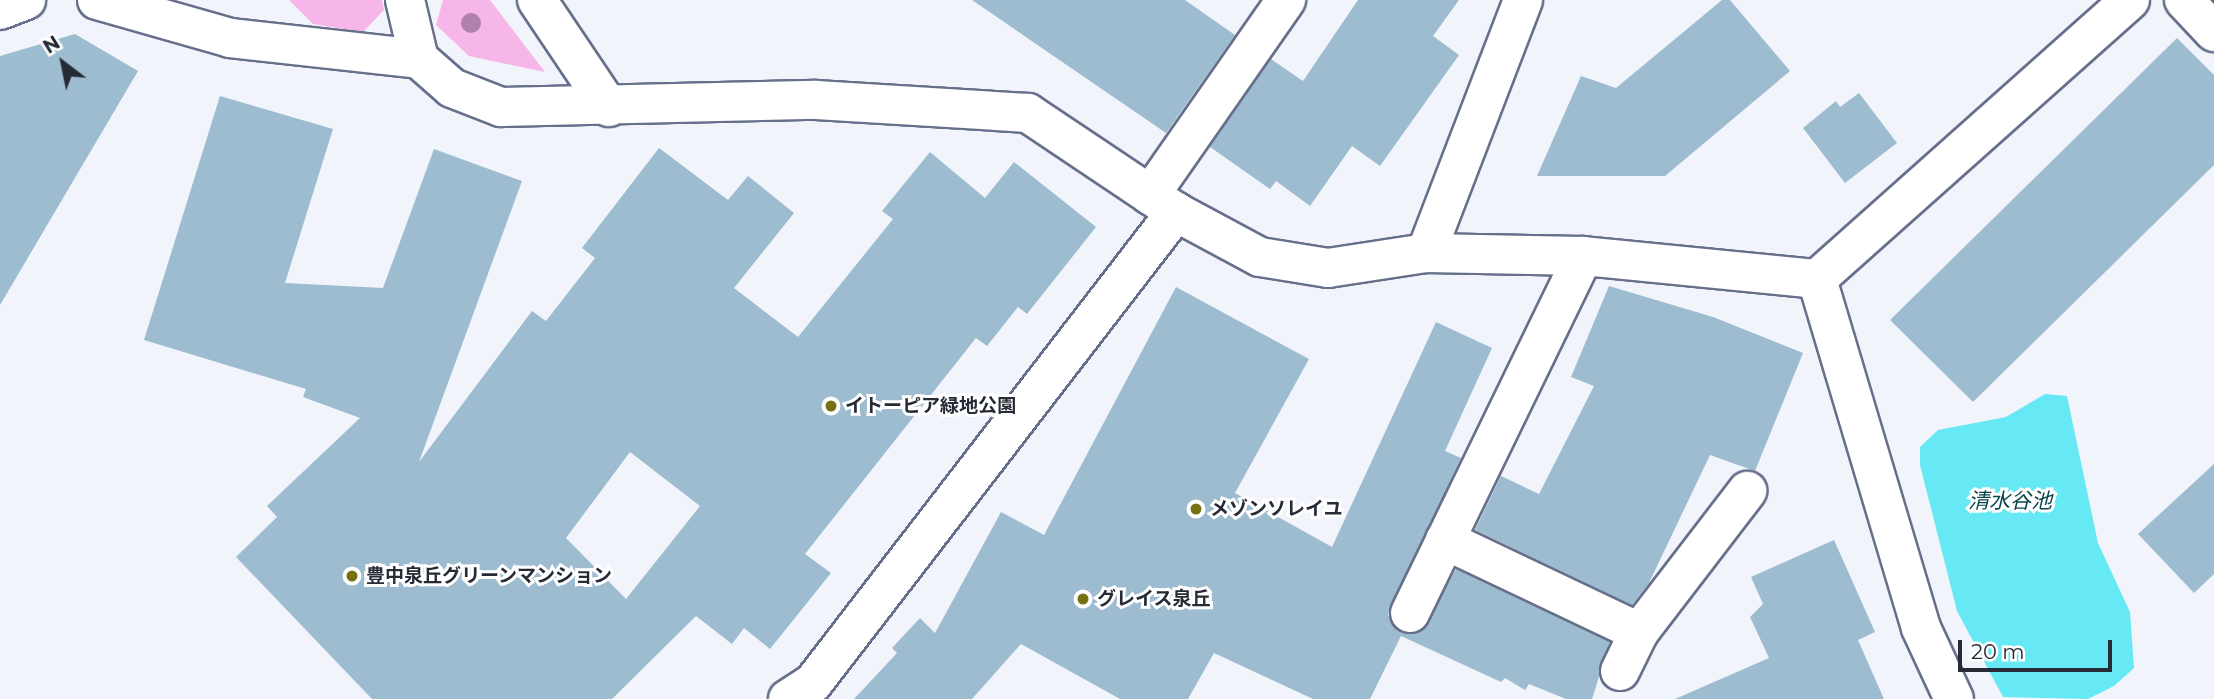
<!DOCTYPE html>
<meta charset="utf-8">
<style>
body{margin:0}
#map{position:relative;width:2214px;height:699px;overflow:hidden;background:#f2f4fb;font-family:Montserrat,"Noto Sans JP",sans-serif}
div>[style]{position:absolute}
.green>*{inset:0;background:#f6b6e7}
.water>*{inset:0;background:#67e9f5}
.building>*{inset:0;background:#9dbcd0}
.roads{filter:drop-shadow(2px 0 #66708b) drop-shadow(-2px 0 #66708b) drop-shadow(0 2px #66708b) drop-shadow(0 -2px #66708b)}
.minor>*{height:38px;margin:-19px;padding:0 19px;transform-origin:19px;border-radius:19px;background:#fff}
.trees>*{width:20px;height:20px;margin:-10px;border-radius:50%;background:#af81ab}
.dots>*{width:19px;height:19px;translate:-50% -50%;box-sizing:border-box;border:4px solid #fff;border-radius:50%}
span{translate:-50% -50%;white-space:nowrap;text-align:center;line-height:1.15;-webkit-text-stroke:6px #fff;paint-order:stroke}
.poi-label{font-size:19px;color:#262b36;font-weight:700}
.left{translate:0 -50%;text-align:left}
.water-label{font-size:21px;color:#09464c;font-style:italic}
.north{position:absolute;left:28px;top:28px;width:70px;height:70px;-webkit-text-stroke:5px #fff;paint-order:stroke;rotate:328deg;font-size:19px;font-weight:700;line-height:28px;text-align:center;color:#262b36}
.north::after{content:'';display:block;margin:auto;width:24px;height:32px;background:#262b36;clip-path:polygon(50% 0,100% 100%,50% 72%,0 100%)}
.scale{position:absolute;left:1958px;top:640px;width:154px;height:32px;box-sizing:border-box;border:4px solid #262b36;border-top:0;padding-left:9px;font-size:21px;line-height:24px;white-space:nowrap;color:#262b36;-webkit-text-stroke:5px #fff;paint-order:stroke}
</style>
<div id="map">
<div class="green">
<i style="clip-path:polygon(289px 0,382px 0,384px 10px,363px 32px,313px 24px)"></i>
<i style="clip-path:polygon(443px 0,490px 0,545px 72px,469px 56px,436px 25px)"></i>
</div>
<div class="water">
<i style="clip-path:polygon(2045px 394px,2067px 396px,2098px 543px,2130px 612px,2134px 668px,2114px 686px,2088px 699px,2003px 697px,1957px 611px,1920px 465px,1920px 447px,1938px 430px,2006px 417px)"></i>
</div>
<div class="building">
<i style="clip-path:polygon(972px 0,1185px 0,1235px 35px,1166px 133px)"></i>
<i style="clip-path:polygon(1358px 0,1459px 0,1433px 36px,1459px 55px,1380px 166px,1352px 146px,1310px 206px,1276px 181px,1270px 189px,1210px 147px,1271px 59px,1303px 81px)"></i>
<i style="clip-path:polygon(1722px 0,1730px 0,1790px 71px,1665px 176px,1537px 176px,1581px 76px,1616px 88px)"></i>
<i style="clip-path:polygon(75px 34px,138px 71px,0 305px,0 56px)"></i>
<i style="clip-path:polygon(2177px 38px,2214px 75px,2214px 165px,1973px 402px,1890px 320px)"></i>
<i style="clip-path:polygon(1859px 93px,1897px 143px,1845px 183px,1803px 128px,1836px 101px,1840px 107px)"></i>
<i style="clip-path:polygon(evenodd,220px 96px,333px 129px,285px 283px,383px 288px,434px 149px,522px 181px,419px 462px,532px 311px,546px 321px,595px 258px,582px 248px,659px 148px,728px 200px,748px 176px,794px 213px,734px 288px,798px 337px,893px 219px,882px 211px,930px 152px,985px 198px,1014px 162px,1096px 227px,1027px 314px,1018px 307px,987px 346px,976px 338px,805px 554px,831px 573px,770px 649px,744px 628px,732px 644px,696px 616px,612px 699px,372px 699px,236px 557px,277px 517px,267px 506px,360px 418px,303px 397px,306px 389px,144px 340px,220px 96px,630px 452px,700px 506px,626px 599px,566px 538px,630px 452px)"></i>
<i style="clip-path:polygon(1609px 286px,1713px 317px,1803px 353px,1755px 471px,1710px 455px,1649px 583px,1632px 605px,1475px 530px,1501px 476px,1539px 494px,1594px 386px,1571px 377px)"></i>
<i style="clip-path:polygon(1176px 287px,1309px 359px,1235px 493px,1332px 547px,1436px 322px,1492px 348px,1445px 451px,1461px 458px,1388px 615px,1401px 633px,1422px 631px,1456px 569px,1610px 642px,1592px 699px,1566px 699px,1529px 684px,1525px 690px,1505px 678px,1501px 682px,1401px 636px,1370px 699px,1313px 699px,1214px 653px,1188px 699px,1120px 699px,1021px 644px,972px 699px,854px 699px,897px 653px,892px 648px,920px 618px,935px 633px,1001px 512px,1044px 535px)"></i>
<i style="clip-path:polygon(2214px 464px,2214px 574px,2194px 593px,2138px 534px)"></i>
<i style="clip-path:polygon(1834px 540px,1875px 632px,1858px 640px,1884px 699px,1675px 699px,1769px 658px,1750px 617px,1763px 604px,1751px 577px)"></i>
</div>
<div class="roads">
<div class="minor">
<i style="left:97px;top:0;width:138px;rotate:15.9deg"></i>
<i style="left:230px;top:38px;width:190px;rotate:6.3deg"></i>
<i style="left:405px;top:0;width:61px;rotate:76.7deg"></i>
<i style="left:419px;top:59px;width:44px;rotate:41.3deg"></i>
<i style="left:452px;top:88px;width:53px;rotate:21.2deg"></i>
<i style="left:501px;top:107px;width:315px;rotate:-1.3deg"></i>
<i style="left:816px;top:100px;width:212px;rotate:3.5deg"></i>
<i style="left:1028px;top:113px;width:178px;rotate:33.8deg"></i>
<i style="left:1176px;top:212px;width:95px;rotate:28.2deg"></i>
<i style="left:1260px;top:257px;width:69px;rotate:9.2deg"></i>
<i style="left:1328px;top:268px;width:99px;rotate:-8.7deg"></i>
<i style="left:1426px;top:253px;width:157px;rotate:1.1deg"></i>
<i style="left:1583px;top:256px;width:235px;rotate:5.6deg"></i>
<i style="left:1817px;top:279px;width:419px;rotate:-41.7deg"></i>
<i style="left:537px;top:0;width:129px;rotate:56.1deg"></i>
<i style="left:2184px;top:0;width:44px;rotate:46.8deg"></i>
<i style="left:0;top:10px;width:28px;rotate:-21deg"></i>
<i style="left:1150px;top:195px;width:238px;rotate:-55.1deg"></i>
<i style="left:1426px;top:253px;width:271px;rotate:-69deg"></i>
<i style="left:1817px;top:279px;width:364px;rotate:73.4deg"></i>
<i style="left:1921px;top:628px;width:78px;rotate:65.1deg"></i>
<i style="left:1445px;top:540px;width:215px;rotate:25.4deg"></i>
<i style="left:1410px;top:613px;width:397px;rotate:-64.1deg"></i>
<i style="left:1620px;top:671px;width:43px;rotate:-64deg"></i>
<i style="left:1639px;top:632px;width:178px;rotate:-52.5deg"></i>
<i style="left:788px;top:699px;width:30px;rotate:-33deg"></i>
<i style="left:813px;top:683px;width:595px;rotate:-52.38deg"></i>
</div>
</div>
<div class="trees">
<i style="left:471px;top:23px"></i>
</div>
<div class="dots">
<i style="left:831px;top:406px;background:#777113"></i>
<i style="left:1196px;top:509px;background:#777113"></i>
<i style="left:352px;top:576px;background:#777113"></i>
<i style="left:1083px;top:599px;background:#777113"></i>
</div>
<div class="poi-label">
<span class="left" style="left:845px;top:406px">イトーピア緑地公園</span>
<span class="left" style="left:1210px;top:509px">メゾンソレイユ</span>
<span class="left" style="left:366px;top:576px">豊中泉丘グリーンマンション</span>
<span class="left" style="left:1097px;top:599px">グレイス泉丘</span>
</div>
<div class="water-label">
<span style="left:2010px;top:501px">清水谷池</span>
</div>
<div class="north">N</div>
<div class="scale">20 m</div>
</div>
